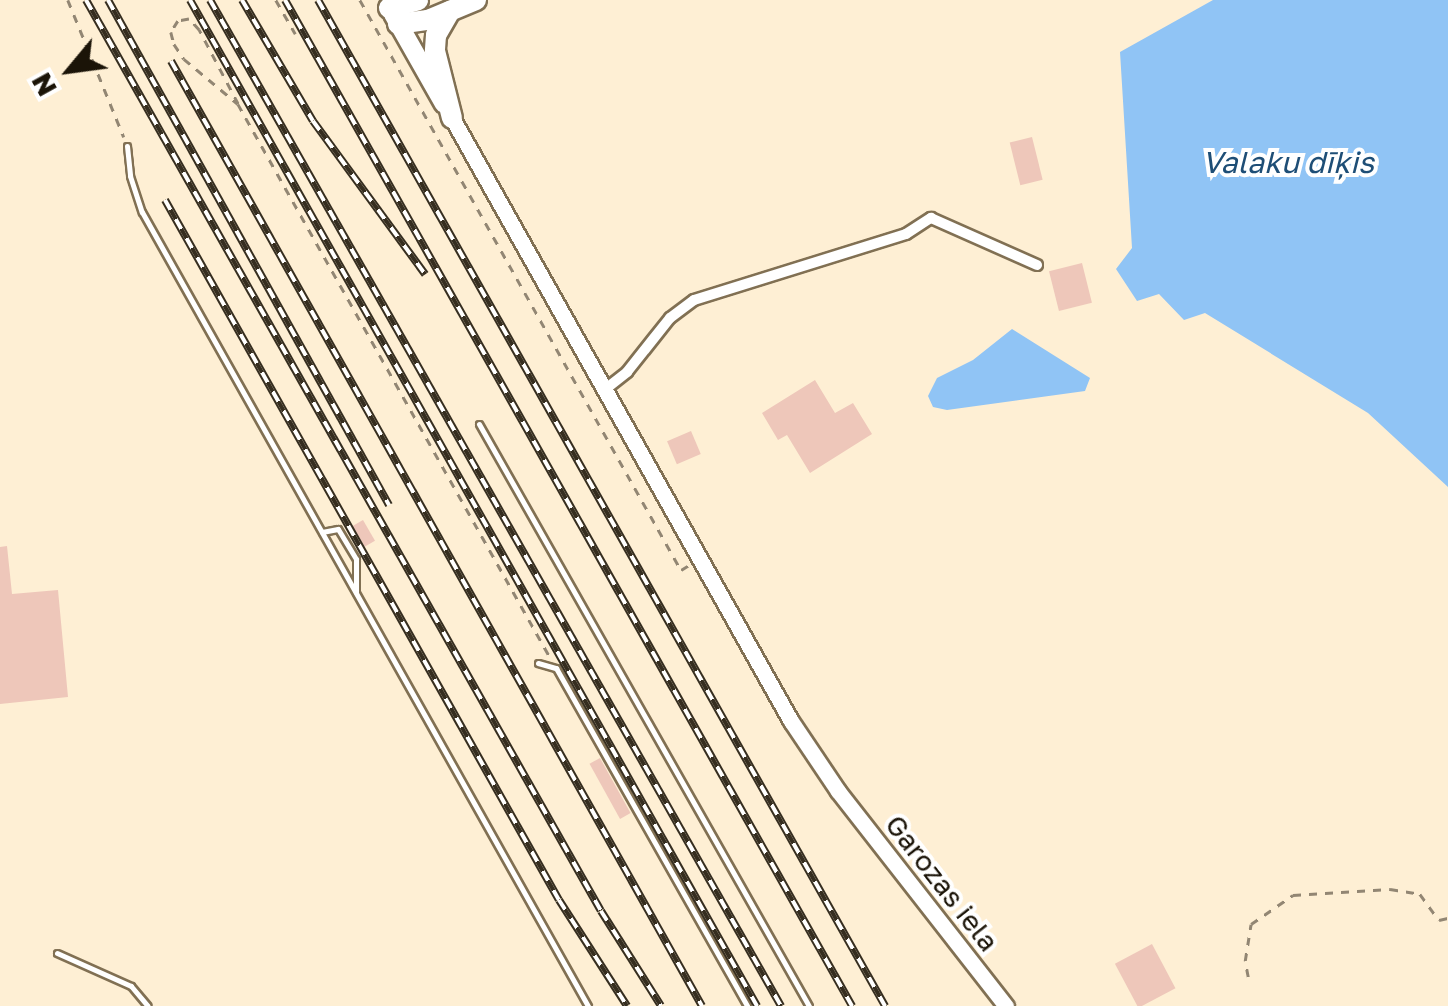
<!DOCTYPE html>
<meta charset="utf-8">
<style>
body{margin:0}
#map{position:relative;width:1448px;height:1006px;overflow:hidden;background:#feefd4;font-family:"Golos Text",sans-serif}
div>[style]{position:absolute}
.water>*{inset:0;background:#90c4f5}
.building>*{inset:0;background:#eec7ba;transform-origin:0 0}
.path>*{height:2.5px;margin-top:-1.25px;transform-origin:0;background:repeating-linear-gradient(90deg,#928673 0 8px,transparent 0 16px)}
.roads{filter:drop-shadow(2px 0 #817053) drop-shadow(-2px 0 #817053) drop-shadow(0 2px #817053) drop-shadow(0 -2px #817053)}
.lane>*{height:5px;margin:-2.5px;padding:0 2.5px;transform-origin:2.5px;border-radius:2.5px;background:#fff}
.street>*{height:10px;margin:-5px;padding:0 5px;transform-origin:5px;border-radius:5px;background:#fff}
.secondary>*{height:15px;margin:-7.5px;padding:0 7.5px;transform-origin:7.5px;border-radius:7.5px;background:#fff}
.primary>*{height:18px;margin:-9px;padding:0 9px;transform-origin:9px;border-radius:9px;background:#fff}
.highway>*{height:20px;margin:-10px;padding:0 10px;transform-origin:10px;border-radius:10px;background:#fff}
.rail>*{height:8px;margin-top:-4px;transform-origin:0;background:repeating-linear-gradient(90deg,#fff 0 11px,#362e20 0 22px);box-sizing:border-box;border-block:2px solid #362e20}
span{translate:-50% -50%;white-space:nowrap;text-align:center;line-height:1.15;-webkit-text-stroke:8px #fff;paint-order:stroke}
.street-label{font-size:28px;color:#1b1408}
.water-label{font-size:30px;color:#1e4e76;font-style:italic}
.north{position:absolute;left:20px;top:20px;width:100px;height:100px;-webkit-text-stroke:8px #fff;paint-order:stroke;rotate:241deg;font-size:28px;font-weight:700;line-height:40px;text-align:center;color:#1b1408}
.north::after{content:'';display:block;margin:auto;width:35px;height:45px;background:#1b1408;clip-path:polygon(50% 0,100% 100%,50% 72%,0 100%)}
</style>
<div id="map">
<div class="water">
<i style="clip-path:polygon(1213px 0,1448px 0,1448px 487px,1368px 413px,1205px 313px,1184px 320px,1159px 294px,1137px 301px,1116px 269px,1132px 248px,1120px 52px)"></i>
<i style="clip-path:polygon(1012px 329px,1090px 378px,1085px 391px,947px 410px,933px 407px,928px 396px,937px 378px,973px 360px)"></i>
</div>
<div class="building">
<i style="left:1032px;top:137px;width:44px;height:23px;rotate:76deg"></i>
<i style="left:1082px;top:263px;width:41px;height:34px;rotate:76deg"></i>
<i style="clip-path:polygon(815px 380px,835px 413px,853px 403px,872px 434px,810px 473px,787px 435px,778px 440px,762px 413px)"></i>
<i style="left:691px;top:431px;width:25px;height:26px;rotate:67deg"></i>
<i style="left:363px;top:520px;width:24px;height:12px;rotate:60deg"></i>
<i style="clip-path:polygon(7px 546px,12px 594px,58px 590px,68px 697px,0 704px,0 547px)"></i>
<i style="left:600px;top:758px;width:63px;height:12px;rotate:61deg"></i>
<i style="left:1152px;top:944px;width:50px;height:42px;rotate:62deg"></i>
</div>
<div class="path">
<i style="left:68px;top:0;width:148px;rotate:67.8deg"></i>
<i style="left:276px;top:0;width:39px;rotate:60deg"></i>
<i style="left:360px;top:0;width:654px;rotate:60.61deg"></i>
<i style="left:681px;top:570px;width:9px;rotate:-32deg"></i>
<i style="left:238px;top:104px;width:84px;rotate:-117.8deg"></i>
<i style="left:199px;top:30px;width:15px;rotate:-132deg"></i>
<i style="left:189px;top:19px;width:11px;rotate:170deg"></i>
<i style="left:178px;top:21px;width:13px;rotate:122deg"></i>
<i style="left:171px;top:32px;width:12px;rotate:76deg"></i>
<i style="left:174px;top:44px;width:18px;rotate:56deg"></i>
<i style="left:184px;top:59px;width:70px;rotate:39.8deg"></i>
<i style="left:238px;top:104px;width:635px;rotate:60.57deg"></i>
<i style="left:1248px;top:977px;width:16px;rotate:-101deg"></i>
<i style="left:1245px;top:961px;width:37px;rotate:-81deg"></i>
<i style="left:1251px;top:924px;width:51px;rotate:-34.6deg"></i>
<i style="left:1293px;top:895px;width:97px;rotate:-3.5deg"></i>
<i style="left:1390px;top:889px;width:30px;rotate:9deg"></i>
<i style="left:1420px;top:894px;width:32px;rotate:54deg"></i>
<i style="left:1439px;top:920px;width:9px;rotate:-13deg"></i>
</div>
<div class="roads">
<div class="lane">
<i style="left:127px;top:146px;width:30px;rotate:84deg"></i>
<i style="left:130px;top:176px;width:38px;rotate:72deg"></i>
<i style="left:142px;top:212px;width:911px;rotate:60.68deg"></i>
<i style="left:479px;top:424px;width:669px;rotate:60.45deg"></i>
<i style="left:322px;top:532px;width:16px;rotate:-11deg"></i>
<i style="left:338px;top:529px;width:35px;rotate:59deg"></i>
<i style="left:356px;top:559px;width:33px;rotate:90deg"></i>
<i style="left:538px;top:663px;width:19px;rotate:16deg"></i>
<i style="left:556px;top:668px;width:388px;rotate:60.5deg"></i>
<i style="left:57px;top:953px;width:81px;rotate:24deg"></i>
<i style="left:131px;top:986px;width:26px;rotate:50deg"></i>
</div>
<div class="street">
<i style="left:603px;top:391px;width:31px;rotate:-38deg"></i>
<i style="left:627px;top:372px;width:69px;rotate:-51.5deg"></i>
<i style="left:670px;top:318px;width:30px;rotate:-37deg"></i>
<i style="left:694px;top:300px;width:222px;rotate:-17.3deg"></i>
<i style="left:906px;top:234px;width:30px;rotate:-33deg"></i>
<i style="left:931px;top:218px;width:116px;rotate:23.9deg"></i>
</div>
<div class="secondary">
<i style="left:452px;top:118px;width:692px;rotate:60.66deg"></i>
<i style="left:791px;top:721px;width:84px;rotate:56.1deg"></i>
<i style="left:838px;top:791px;width:273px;rotate:52deg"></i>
</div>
<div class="primary">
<i style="left:393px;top:14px;width:103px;rotate:60.5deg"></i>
</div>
<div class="highway">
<i style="left:389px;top:8px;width:30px;rotate:-15deg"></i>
<i style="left:450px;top:11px;width:28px;rotate:120deg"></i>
<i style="left:436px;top:35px;width:16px;rotate:94deg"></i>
<i style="left:435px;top:51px;width:69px;rotate:75.8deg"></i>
<i style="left:398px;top:24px;width:30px;rotate:-8deg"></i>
<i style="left:428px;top:20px;width:52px;rotate:-22.6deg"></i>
</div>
</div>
<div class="rail">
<i style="left:86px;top:0;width:1046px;rotate:60.52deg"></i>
<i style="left:601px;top:911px;width:112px;rotate:57.7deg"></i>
<i style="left:108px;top:0;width:578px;rotate:60.91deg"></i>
<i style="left:190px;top:0;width:1155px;rotate:60.59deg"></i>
<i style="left:210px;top:0;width:1157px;rotate:60.42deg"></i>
<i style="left:242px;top:0;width:140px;rotate:59.6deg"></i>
<i style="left:313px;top:121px;width:190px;rotate:53.8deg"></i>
<i style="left:285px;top:0;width:1155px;rotate:60.59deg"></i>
<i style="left:318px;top:0;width:1155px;rotate:60.59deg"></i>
<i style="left:171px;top:61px;width:1084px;rotate:60.67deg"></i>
<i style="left:165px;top:200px;width:803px;rotate:60.63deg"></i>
<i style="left:559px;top:900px;width:126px;rotate:57.3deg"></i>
</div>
<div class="street-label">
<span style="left:942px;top:883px;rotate:52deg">Garozas iela</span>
</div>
<div class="water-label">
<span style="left:1288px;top:162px">Valaku dīķis</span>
</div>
<div class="north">N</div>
</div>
